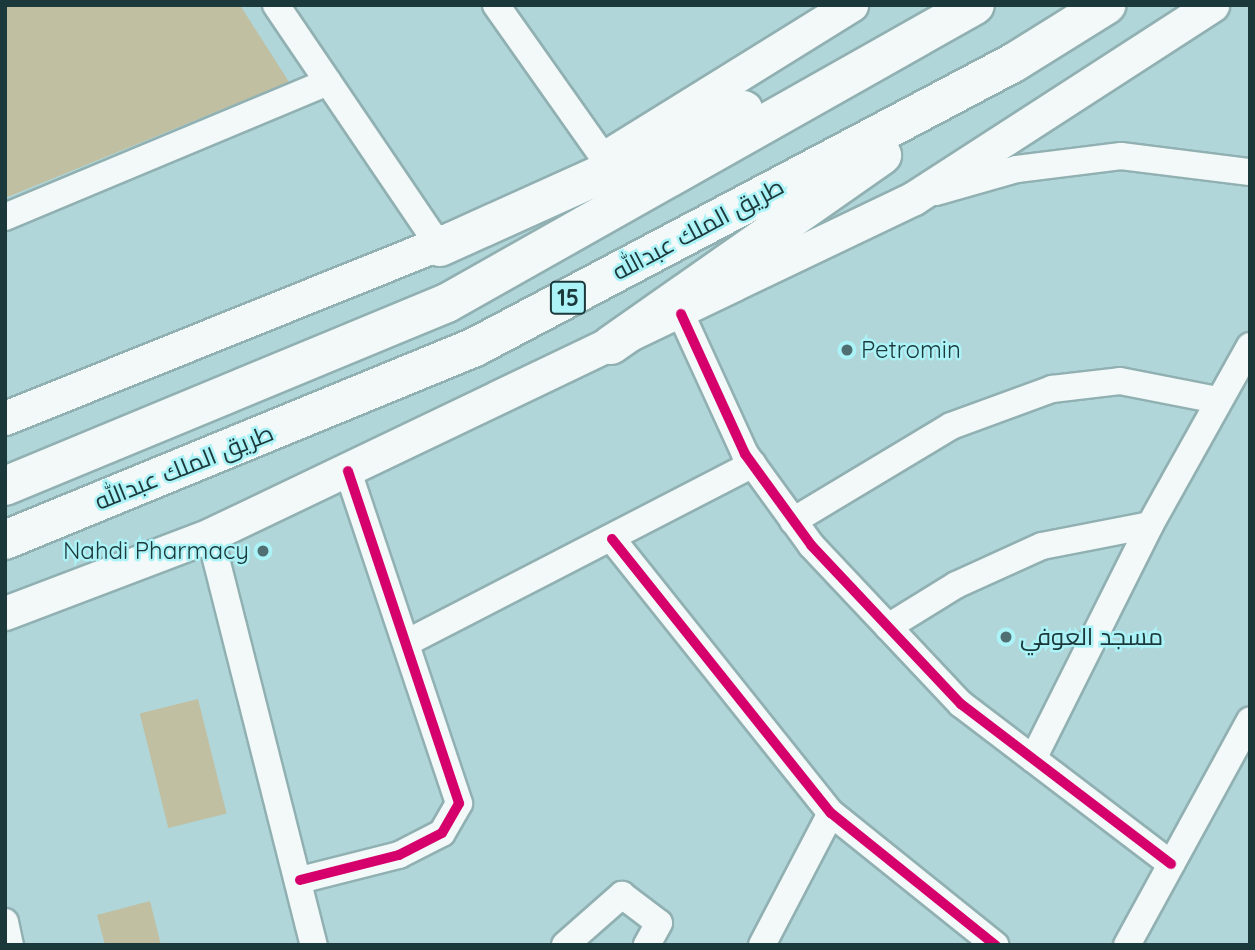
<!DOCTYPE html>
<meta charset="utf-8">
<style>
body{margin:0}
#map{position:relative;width:1255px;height:950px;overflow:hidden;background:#b0d6d9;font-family:Quicksand,Cairo,sans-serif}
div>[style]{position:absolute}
.green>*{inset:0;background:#c0bfa1;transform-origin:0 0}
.roads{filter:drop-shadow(2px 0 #91b0b2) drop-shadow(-2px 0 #91b0b2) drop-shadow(0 2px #91b0b2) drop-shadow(0 -2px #91b0b2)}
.minor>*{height:26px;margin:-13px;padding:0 13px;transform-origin:13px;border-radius:13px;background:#f3f9f9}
.major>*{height:33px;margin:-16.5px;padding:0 16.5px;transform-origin:16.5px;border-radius:16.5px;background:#f3f9f9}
.highway>*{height:38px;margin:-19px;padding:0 19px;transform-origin:19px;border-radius:19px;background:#f3f9f9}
.cycleway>*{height:10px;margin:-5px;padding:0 5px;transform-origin:5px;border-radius:5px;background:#d6006c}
.dots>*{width:19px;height:19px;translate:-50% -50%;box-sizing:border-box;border:4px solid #acf3f7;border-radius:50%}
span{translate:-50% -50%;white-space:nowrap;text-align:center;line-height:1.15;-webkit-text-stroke:5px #acf3f7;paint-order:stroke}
.shield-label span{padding:2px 5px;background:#acf3f7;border:2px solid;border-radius:5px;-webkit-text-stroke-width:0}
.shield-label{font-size:23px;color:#1b383a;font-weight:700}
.street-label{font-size:24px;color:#1b383a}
.poi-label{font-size:24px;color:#1b383a}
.left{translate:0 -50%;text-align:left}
.right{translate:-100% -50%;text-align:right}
.frame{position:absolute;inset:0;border:7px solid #1b383a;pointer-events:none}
</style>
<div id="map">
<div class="green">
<i style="clip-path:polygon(5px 5px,240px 5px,289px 82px,5px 198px)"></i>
<i style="left:198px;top:699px;width:118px;height:60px;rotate:76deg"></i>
<i style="clip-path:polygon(150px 901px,161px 945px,105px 945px,97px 915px)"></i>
</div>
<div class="roads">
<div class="minor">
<i style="left:276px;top:5px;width:292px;rotate:55.9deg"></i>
<i style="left:496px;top:5px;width:187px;rotate:54.8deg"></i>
<i style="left:936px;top:192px;width:84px;rotate:-15.9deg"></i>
<i style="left:1017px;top:169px;width:105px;rotate:-7.1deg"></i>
<i style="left:1121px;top:156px;width:130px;rotate:7.1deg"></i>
<i style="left:5px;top:217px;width:350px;rotate:-22.7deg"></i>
<i style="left:681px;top:314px;width:154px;rotate:65.4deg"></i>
<i style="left:745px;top:454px;width:112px;rotate:54deg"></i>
<i style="left:811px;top:545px;width:219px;rotate:46.7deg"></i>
<i style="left:961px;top:704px;width:264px;rotate:37.3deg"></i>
<i style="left:793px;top:521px;width:184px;rotate:-31deg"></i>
<i style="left:951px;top:426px;width:108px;rotate:-20.1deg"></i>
<i style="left:1052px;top:389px;width:68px;rotate:-6.7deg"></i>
<i style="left:1120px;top:381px;width:99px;rotate:11.1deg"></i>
<i style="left:210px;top:535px;width:423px;rotate:75.8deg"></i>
<i style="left:612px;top:539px;width:351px;rotate:51.4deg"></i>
<i style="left:831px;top:813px;width:211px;rotate:38.8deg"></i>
<i style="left:888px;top:627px;width:80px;rotate:-31.7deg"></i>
<i style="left:956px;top:585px;width:94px;rotate:-24.4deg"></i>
<i style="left:1042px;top:546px;width:110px;rotate:-11deg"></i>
<i style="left:408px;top:642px;width:388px;rotate:-27.3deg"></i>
<i style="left:1033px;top:759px;width:262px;rotate:-63.4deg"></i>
<i style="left:1150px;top:525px;width:205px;rotate:-60.8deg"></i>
<i style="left:300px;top:880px;width:102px;rotate:-14.2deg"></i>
<i style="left:399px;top:855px;width:48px;rotate:-27.1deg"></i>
<i style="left:442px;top:833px;width:34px;rotate:-60deg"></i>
<i style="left:459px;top:803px;width:350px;rotate:-108.5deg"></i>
<i style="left:5px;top:922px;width:24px;rotate:78deg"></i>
<i style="left:565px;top:945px;width:76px;rotate:-41.3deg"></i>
<i style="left:622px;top:895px;width:46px;rotate:37.1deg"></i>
<i style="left:659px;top:923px;width:25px;rotate:119deg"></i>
<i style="left:762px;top:945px;width:149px;rotate:-62.4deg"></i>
<i style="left:1127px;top:945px;width:256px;rotate:-61.3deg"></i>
</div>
<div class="major">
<i style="left:609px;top:155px;width:285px;rotate:-31.8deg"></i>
<i style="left:5px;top:418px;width:494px;rotate:-21.9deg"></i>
<i style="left:5px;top:613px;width:219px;rotate:-20.8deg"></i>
<i style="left:210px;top:535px;width:781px;rotate:-25.58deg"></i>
<i style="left:914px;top:198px;width:355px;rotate:-32.9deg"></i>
</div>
<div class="highway">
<i style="left:440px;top:247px;width:333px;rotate:-24.3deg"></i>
<i style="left:611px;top:345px;width:331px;rotate:-35deg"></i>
<i style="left:5px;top:486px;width:478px;rotate:-22.5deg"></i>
<i style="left:447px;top:303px;width:606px;rotate:-29.44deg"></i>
<i style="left:5px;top:540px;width:508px;rotate:-22.32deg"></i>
<i style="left:475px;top:347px;width:608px;rotate:-27.83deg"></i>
<i style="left:1013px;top:63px;width:110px;rotate:-31.9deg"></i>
</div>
</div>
<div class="cycleway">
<i style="left:681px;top:314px;width:154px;rotate:65.4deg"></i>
<i style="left:745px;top:454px;width:112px;rotate:54deg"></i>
<i style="left:811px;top:545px;width:219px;rotate:46.7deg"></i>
<i style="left:961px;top:704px;width:264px;rotate:37.3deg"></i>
<i style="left:612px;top:539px;width:351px;rotate:51.4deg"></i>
<i style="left:831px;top:813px;width:211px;rotate:38.8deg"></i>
<i style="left:300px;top:880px;width:102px;rotate:-14.2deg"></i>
<i style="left:399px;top:855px;width:48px;rotate:-27.1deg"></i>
<i style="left:442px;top:833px;width:34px;rotate:-60deg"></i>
<i style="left:459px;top:803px;width:350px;rotate:-108.5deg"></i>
</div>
<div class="dots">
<i style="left:847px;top:350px;background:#4f6f72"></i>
<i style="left:263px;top:551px;background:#4f6f72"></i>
<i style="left:1006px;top:637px;background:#4f6f72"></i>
</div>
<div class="shield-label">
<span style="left:568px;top:298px">15</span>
</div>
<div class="street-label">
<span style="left:698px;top:229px;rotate:-28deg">طريق الملك عبدالله</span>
<span style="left:184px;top:467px;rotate:-22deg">طريق الملك عبدالله</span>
</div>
<div class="poi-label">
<span class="left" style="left:861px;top:350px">Petromin</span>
<span class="right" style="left:249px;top:551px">Nahdi Pharmacy</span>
<span class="left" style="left:1020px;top:637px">مسجد العوفي</span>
</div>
<div class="frame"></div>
</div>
